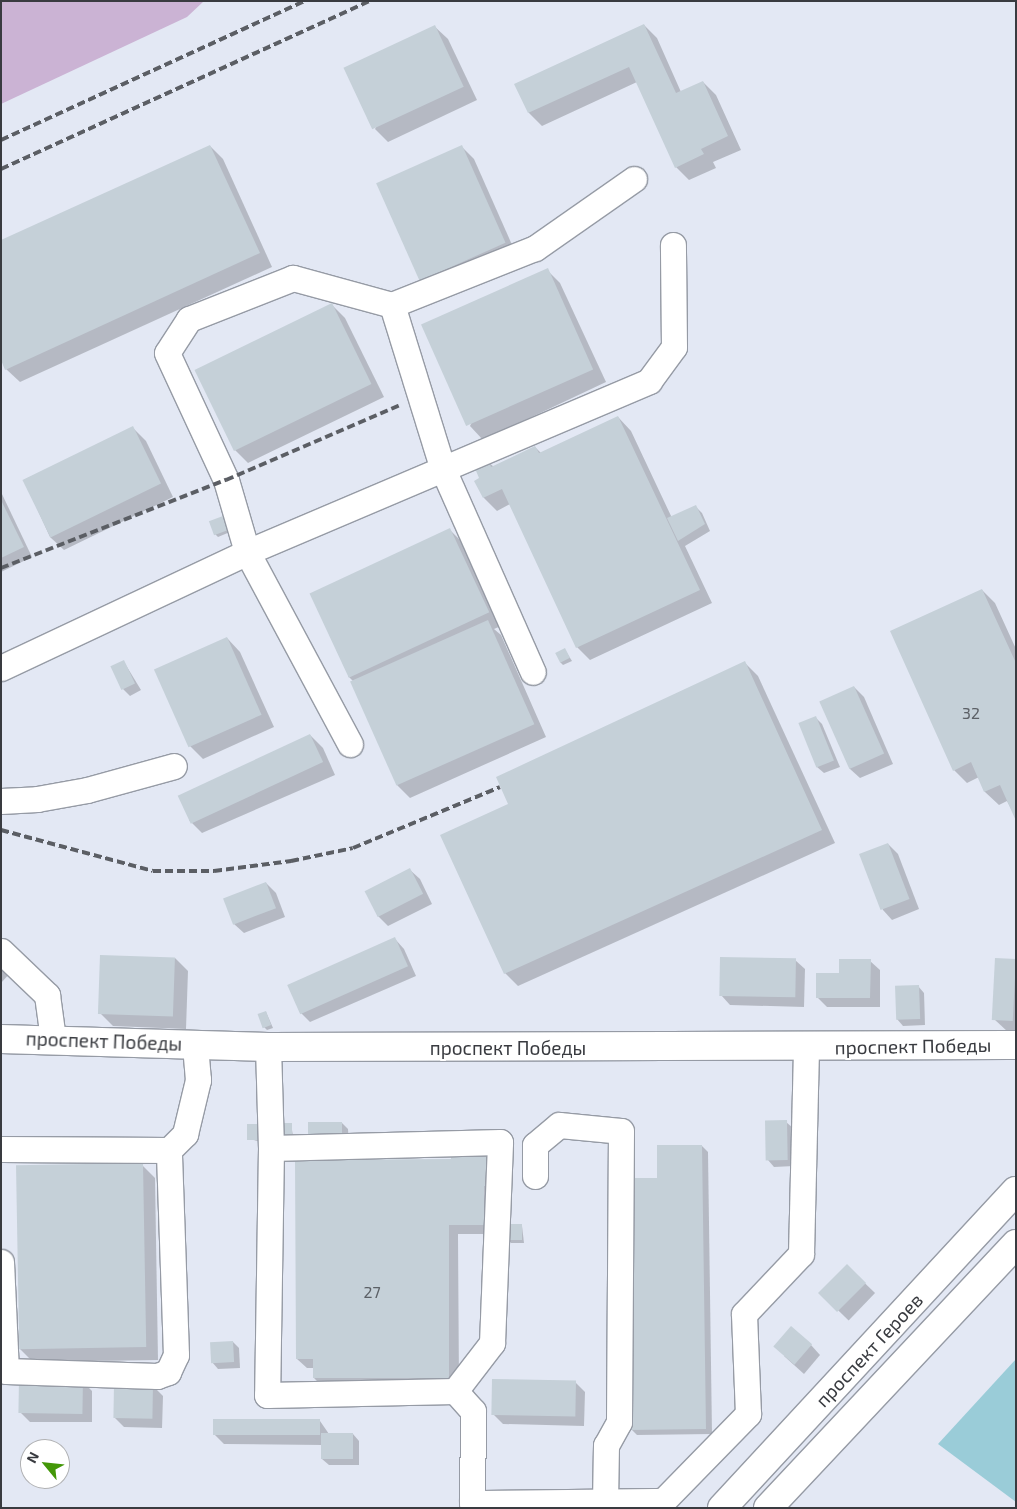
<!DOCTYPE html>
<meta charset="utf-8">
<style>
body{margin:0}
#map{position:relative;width:1017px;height:1509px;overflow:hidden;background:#e3e8f4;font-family:"Exo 2",sans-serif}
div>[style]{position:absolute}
.green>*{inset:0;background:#cbb3d4}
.water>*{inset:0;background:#9accd8}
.shadow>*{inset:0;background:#0003;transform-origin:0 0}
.building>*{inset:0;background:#c5d0d8;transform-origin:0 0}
.roads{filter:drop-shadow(1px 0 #969ba5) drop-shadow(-1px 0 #969ba5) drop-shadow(0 1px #969ba5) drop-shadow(0 -1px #969ba5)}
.minor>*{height:25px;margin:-12.5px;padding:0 12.5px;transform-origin:12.5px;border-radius:12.5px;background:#fff}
.major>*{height:28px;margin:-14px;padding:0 14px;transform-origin:14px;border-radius:14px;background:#fff}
.rail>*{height:4px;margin-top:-2px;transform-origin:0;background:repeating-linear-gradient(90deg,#5b5e64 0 8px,transparent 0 12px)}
span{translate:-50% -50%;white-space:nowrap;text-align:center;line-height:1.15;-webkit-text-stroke:4px #fff;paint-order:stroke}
.number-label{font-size:16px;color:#5c6066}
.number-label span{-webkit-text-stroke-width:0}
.street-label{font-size:19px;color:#393b40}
.frame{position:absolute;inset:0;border:2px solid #393b40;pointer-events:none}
.north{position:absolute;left:20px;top:1439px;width:50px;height:50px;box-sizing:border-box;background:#fff;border:1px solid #b0b1b3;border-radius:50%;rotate:298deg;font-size:14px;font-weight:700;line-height:20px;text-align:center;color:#393b40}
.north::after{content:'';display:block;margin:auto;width:18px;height:22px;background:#439708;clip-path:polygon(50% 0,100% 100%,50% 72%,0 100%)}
</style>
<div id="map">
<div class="green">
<i style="clip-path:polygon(1px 1px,204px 1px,187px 17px,1px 104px)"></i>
</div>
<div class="water">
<i style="clip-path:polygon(1016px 1359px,1016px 1502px,938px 1444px)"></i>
</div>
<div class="shadow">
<i style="clip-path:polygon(644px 25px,657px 38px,681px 92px,703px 82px,716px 95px,741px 150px,713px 162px,716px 168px,689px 180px,676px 167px,637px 82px,542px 126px,529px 113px,516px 84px)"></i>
<i style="clip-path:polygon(434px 26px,448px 39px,477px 100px,388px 142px,375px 129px)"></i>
<i style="clip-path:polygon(210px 146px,223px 159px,272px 267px,20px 382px,6px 369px)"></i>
<i style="clip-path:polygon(461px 146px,474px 159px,517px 256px,421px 280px)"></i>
<i style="clip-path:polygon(547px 270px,560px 283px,606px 382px,483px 440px,470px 426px)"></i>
<i style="clip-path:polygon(332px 305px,345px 318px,384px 397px,248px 463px,235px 450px)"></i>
<i style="clip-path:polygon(618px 417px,631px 431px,672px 518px,695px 506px,702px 513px,710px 531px,685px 546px,712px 603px,590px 660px,577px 647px,510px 504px,497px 511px,484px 498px,481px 479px,487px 461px,494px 467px,535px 447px,541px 453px)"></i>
<i style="clip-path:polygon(133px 428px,146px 441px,173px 497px,64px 550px,50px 537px,24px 480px)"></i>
<i style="clip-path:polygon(1px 492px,32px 557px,1px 572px)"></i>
<i style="clip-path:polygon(222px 517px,230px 532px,218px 537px,215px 534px)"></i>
<i style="clip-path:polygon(450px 530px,463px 543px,501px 626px,494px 629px,501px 635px,546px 737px,410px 798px,397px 785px,354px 682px,348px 676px)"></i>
<i style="clip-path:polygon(982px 590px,995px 603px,1016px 649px,1016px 818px,1007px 801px,999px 805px,985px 792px,979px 777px,967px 783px,954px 770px)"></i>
<i style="clip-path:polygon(227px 638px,240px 652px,274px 727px,203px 759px,190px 746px)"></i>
<i style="clip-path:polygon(565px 650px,572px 661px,563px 665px,560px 662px)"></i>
<i style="clip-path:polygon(124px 662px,141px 690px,130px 696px,123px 689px)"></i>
<i style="clip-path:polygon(745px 663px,758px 676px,835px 843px,518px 986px,505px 973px,510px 804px)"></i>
<i style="clip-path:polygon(854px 687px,864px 697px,893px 764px,860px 778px,850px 769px,821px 702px)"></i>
<i style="clip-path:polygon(815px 717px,822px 724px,840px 767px,824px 773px,817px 767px)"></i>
<i style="clip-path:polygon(310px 735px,323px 748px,335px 775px,202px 833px,189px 820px)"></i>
<i style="clip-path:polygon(888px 844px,898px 854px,919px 909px,892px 920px,883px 910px,861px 855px)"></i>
<i style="clip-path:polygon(410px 870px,420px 879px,432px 904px,388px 926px,378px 916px)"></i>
<i style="clip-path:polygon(266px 883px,276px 893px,285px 917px,244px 933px,234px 924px)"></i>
<i style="clip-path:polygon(395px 939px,404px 949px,416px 976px,310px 1022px,301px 1013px)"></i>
<i style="clip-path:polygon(175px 958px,188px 971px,186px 1029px,113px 1026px,100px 1013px)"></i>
<i style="clip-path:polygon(1px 960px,12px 971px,1px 983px)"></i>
<i style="clip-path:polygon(795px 960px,805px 969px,804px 1007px,730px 1005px,721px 995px)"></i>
<i style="clip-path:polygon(1016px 960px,1016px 1032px,1008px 1032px,994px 1019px)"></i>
<i style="clip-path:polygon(870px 961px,880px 970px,880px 1007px,827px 1007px,817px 997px)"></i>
<i style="clip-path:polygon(918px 986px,924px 993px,925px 1025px,903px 1026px,897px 1019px)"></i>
<i style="clip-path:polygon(266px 1012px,273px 1028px,267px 1030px,264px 1027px)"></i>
<i style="clip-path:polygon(786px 1122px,793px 1128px,794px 1166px,774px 1167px,768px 1160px)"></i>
<i style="clip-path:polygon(342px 1123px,348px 1129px,349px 1145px,315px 1145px)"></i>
<i style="clip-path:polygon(291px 1124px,294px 1142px,280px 1142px)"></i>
<i style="clip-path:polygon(248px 1125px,263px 1142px,248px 1139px)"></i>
<i style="clip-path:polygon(702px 1146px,708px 1152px,712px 1434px,637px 1435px,631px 1429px)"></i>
<i style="clip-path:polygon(489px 1152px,493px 1234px,458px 1234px,459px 1387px,324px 1388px,314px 1378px,314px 1368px,307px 1368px,297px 1359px,452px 1161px)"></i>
<i style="clip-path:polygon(142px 1165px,155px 1178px,158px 1360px,33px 1362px,20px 1349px)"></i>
<i style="clip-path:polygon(522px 1226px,524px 1243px,511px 1243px,508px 1240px)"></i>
<i style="left:847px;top:1266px;width:39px;height:38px;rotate:44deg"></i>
<i style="clip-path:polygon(233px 1342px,239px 1348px,240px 1368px,218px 1369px,212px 1362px)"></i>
<i style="clip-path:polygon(811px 1345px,820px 1355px,804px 1374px,784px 1356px)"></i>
<i style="clip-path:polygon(82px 1381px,92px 1391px,92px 1422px,30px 1422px,20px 1412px)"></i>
<i style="clip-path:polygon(575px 1382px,585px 1392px,584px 1426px,503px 1424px,493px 1414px)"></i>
<i style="clip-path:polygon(153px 1386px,163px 1396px,162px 1428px,124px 1427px,115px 1418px)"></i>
<i style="clip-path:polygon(320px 1421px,329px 1434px,353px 1434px,359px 1441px,359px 1465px,329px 1465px,322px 1459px,322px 1445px,224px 1444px,214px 1434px)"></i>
</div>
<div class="building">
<i style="clip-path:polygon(644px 24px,676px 93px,703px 81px,728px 136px,701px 149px,704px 154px,675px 168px,629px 67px,528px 113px,514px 84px)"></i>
<i style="left:435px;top:25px;width:68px;height:101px;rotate:65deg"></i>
<i style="clip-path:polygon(210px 145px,260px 253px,5px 370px,1px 360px,1px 240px)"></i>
<i style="left:462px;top:145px;width:107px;height:94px;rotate:66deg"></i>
<i style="left:548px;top:268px;width:111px;height:139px;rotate:66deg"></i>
<i style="left:332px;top:303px;width:90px;height:153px;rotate:64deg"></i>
<i style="clip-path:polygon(618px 416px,700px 590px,576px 648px,502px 489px,483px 498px,474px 481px,479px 478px,474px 466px,488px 459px,491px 467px,535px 446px,539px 453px)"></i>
<i style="left:133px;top:426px;width:64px;height:123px;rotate:64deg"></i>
<i style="clip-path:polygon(1px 500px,24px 547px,1px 558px)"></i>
<i style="clip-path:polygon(696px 505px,705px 524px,678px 541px,667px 518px)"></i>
<i style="left:223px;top:516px;width:15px;height:15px;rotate:70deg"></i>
<i style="left:450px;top:528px;width:93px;height:155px;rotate:65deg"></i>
<i style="clip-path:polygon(982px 589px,1016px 663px,1016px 821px,1000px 785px,984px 792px,971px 762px,953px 771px,890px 631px)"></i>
<i style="left:488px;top:620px;width:114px;height:151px;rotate:66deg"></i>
<i style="left:227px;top:637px;width:85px;height:80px;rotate:66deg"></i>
<i style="left:565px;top:648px;width:11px;height:11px;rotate:63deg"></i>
<i style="left:124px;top:660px;width:26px;height:15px;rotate:65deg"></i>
<i style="clip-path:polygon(745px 661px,822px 830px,504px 974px,440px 835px,508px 804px,496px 777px)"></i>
<i style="left:854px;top:686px;width:74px;height:38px;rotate:66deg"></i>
<i style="left:816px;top:716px;width:48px;height:19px;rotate:68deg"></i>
<i style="left:310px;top:734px;width:31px;height:146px;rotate:65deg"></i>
<i style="left:888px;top:843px;width:60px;height:31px;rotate:69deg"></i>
<i style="left:410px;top:868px;width:29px;height:51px;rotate:63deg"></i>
<i style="left:266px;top:882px;width:28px;height:46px;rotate:69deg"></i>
<i style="left:395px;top:937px;width:32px;height:118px;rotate:66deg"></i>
<i style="left:100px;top:955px;width:75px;height:59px;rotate:2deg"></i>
<i style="left:720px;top:957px;width:76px;height:39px;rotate:1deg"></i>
<i style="left:995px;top:958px;width:21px;height:62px;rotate:3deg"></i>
<i style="clip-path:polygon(839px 959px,871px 959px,870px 998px,816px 998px,816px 973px,839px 973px)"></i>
<i style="left:919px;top:985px;width:34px;height:24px;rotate:88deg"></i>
<i style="left:266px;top:1011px;width:15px;height:9px;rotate:70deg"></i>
<i style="left:787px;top:1120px;width:40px;height:22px;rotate:89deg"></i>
<i style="left:308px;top:1122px;width:34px;height:17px"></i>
<i style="left:276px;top:1123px;width:16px;height:17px"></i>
<i style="left:247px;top:1124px;width:13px;height:16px"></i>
<i style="clip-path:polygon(657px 1145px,702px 1145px,706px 1429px,629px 1430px,626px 1178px,657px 1178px)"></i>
<i style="clip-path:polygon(451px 1150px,489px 1150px,489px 1186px,484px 1186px,484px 1225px,449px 1225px,449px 1378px,313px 1378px,313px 1359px,296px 1359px,295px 1160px,451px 1159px)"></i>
<i style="left:143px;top:1163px;width:184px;height:127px;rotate:89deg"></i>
<i style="left:507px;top:1224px;width:15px;height:16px"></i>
<i style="left:847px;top:1264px;width:27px;height:41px;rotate:45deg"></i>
<i style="left:791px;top:1326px;width:28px;height:27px;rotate:41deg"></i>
<i style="left:233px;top:1341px;width:21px;height:23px;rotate:87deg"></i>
<i style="left:19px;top:1379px;width:64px;height:34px;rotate:1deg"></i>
<i style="left:492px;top:1379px;width:84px;height:36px;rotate:1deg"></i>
<i style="left:114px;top:1384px;width:39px;height:34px;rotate:1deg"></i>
<i style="left:213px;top:1419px;width:107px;height:16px"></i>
<i style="left:321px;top:1433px;width:32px;height:26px"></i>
</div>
<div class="roads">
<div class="minor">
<i style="left:634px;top:179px;width:121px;rotate:145.1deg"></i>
<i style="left:535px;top:248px;width:154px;rotate:158.3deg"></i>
<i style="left:392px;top:305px;width:103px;rotate:-164.7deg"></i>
<i style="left:293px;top:278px;width:112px;rotate:158.5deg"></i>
<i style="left:189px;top:319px;width:40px;rotate:122.9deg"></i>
<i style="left:167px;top:353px;width:140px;rotate:65.1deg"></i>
<i style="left:226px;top:480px;width:75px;rotate:73.7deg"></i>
<i style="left:247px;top:552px;width:437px;rotate:-23deg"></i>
<i style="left:649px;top:381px;width:42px;rotate:-53.7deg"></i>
<i style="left:674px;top:347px;width:102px;rotate:-90.6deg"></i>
<i style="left:392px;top:305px;width:170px;rotate:72.8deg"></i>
<i style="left:442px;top:467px;width:224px;rotate:66.1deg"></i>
<i style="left:1px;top:668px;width:272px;rotate:-25.2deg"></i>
<i style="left:247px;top:552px;width:218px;rotate:61.8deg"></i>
<i style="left:1px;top:801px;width:36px;rotate:-3deg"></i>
<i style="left:37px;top:799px;width:51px;rotate:-10.2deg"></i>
<i style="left:87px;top:790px;width:90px;rotate:-15.4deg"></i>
<i style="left:1px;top:951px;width:64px;rotate:43.7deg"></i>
<i style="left:47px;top:995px;width:44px;rotate:82.2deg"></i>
<i style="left:268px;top:1047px;width:101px;rotate:88.3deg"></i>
<i style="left:271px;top:1148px;width:247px;rotate:90.9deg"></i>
<i style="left:267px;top:1395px;width:188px;rotate:-1.2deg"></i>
<i style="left:455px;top:1391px;width:61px;rotate:-52.4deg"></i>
<i style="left:492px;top:1343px;width:201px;rotate:-87.7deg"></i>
<i style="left:500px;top:1142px;width:229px;rotate:178.5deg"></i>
<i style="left:1px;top:1149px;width:168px;rotate:0.3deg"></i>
<i style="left:535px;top:1176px;width:31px;rotate:-90deg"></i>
<i style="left:535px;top:1145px;width:31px;rotate:-40deg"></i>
<i style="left:559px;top:1125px;width:62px;rotate:5.5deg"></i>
<i style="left:621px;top:1131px;width:291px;rotate:90.4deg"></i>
<i style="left:619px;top:1422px;width:26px;rotate:119deg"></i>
<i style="left:606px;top:1445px;width:55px;rotate:91deg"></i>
<i style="left:1px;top:1262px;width:109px;rotate:87.4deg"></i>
<i style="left:6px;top:1371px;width:151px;rotate:1.9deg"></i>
<i style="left:157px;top:1376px;width:12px;rotate:-20deg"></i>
<i style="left:168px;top:1372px;width:19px;rotate:-65deg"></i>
<i style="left:176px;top:1355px;width:205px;rotate:-92deg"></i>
<i style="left:169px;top:1150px;width:23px;rotate:-45deg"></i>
<i style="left:185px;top:1134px;width:56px;rotate:-76.5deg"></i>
<i style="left:198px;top:1080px;width:36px;rotate:-95deg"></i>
<i style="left:455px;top:1391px;width:27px;rotate:48deg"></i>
<i style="left:473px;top:1411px;width:92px;rotate:90.6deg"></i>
<i style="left:472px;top:1503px;width:191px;rotate:-0.6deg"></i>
<i style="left:663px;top:1501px;width:122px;rotate:-45.7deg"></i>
<i style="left:748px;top:1414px;width:100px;rotate:-92.3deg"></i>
<i style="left:744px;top:1314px;width:83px;rotate:-46.5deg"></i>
<i style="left:801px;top:1254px;width:206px;rotate:-88.6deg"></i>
</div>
<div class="major">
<i style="left:1px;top:1039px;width:267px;rotate:1.7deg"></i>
<i style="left:268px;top:1047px;width:748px;rotate:-0.15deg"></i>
<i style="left:722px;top:1508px;width:432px;rotate:-47.2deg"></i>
<i style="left:768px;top:1508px;width:362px;rotate:-46.8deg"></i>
</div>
</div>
<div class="rail">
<i style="left:1px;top:140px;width:334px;rotate:-24.6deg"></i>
<i style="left:1px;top:169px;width:405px;rotate:-24.5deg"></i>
<i style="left:1px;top:568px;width:242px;rotate:-21.4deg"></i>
<i style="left:226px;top:480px;width:189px;rotate:-23.3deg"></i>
<i style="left:1px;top:830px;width:157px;rotate:15.1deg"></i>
<i style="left:153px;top:871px;width:61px"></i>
<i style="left:214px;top:871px;width:78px;rotate:-7.4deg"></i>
<i style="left:291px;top:861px;width:63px;rotate:-11.8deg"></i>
<i style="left:353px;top:848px;width:159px;rotate:-22.5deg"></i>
</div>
<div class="number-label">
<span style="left:971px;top:713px">32</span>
<span style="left:372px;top:1292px">27</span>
</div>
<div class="street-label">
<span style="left:104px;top:1041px;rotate:2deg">проспект Победы</span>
<span style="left:913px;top:1046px;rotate:-1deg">проспект Победы</span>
<span style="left:508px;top:1048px">проспект Победы</span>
<span style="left:869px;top:1350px;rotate:-47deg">проспект Героев</span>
</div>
<div class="frame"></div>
<div class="north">N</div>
</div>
